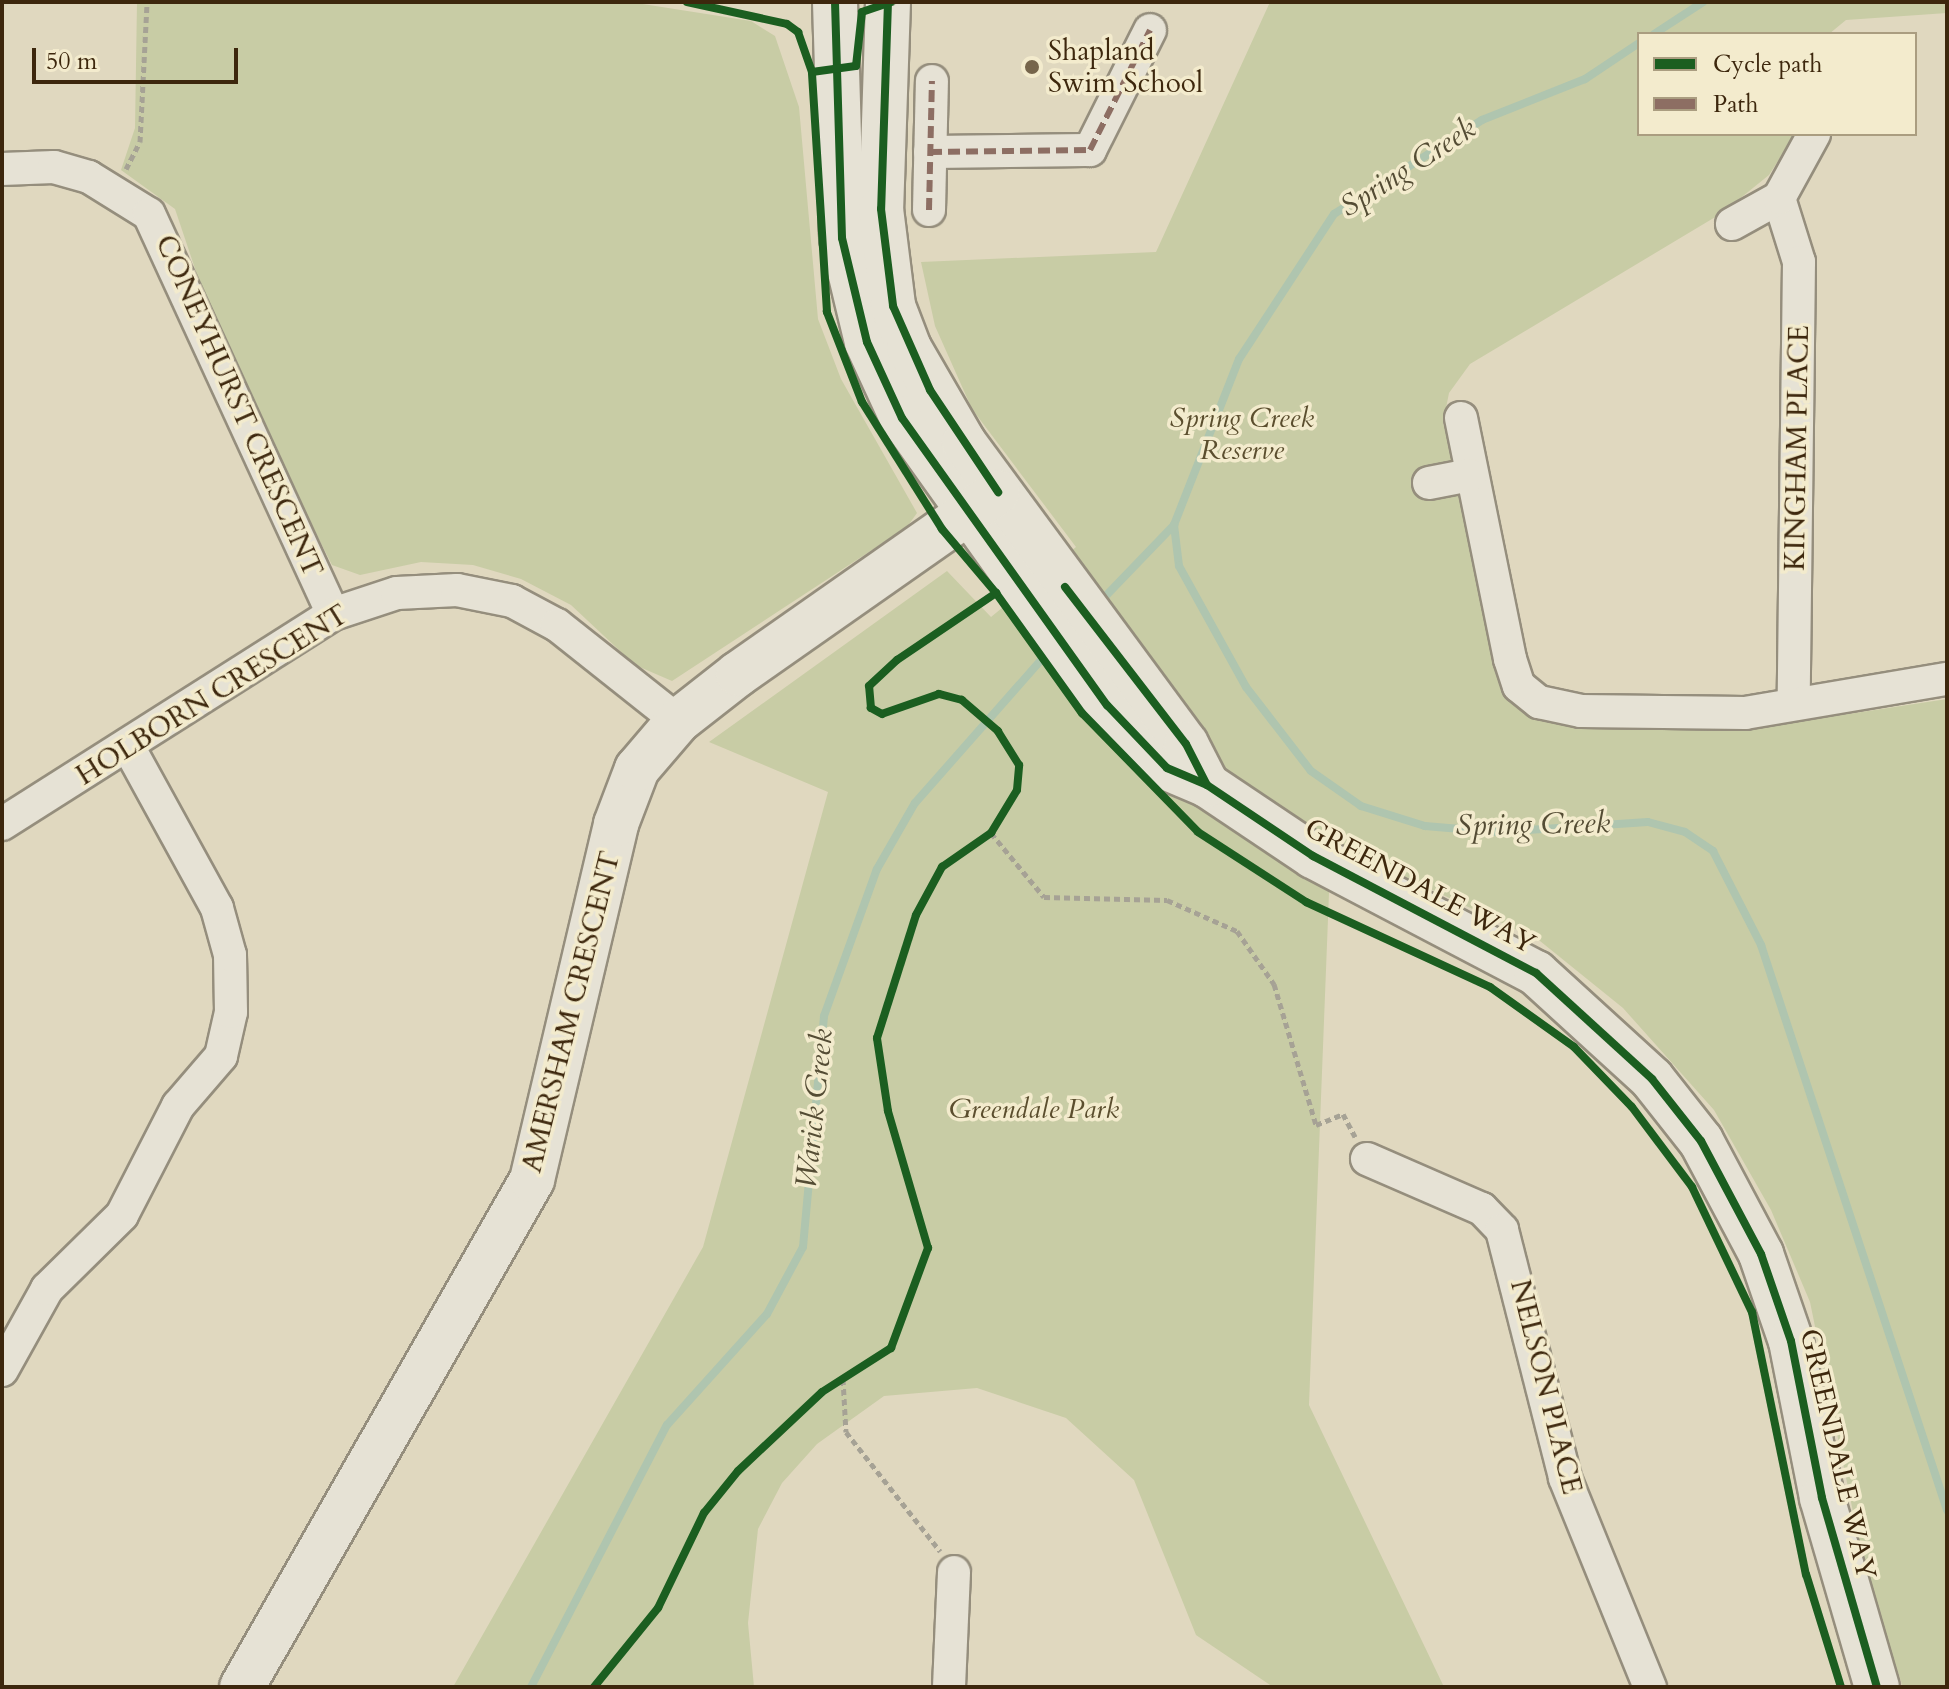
<!DOCTYPE html>
<style>
body{margin:0}
#map{position:relative;width:1949px;height:1689px;overflow:hidden;background:#e0d8bf;font-family:Cardo,serif}
div>[style]{position:absolute}
.green>*{inset:0;background:#c8cca5}
.stream>*{height:8px;margin:-4px;padding:0 4px;transform-origin:4px;border-radius:4px;background:#afc5af}
.path>*{height:5px;margin-top:-2.5px;transform-origin:0;background:repeating-linear-gradient(90deg,#a6a295 0 6px,transparent 0 10px)}
.roads{filter:drop-shadow(2px 0 #958e7d) drop-shadow(-2px 0 #958e7d) drop-shadow(0 2px #958e7d) drop-shadow(0 -2px #958e7d)}
.street>*{height:32px;margin:-16px;padding:0 16px;transform-origin:16px;border-radius:16px;background:#e6e2d5}
.secondary>*{height:44px;margin:-22px;padding:0 22px;transform-origin:22px;border-radius:22px;background:#e6e2d5}
.quiet>*{height:6px;margin-top:-3px;transform-origin:0;background:repeating-linear-gradient(90deg,#8d6e63 0 12px,transparent 0 18px)}
.cycleway>*{height:8px;margin:-4px;padding:0 4px;transform-origin:4px;border-radius:4px;background:#1b5e20}
.dots>*{width:22px;height:22px;translate:-50% -50%;box-sizing:border-box;border:4px solid #f3ebcd;border-radius:50%}
span{translate:-50% -50%;white-space:nowrap;text-align:center;line-height:1.15;-webkit-text-stroke:7px #f3ebcd;paint-order:stroke}
.poi-label{font-size:28px;color:#3d270d}
.left{translate:0 -50%;text-align:left}
.street-label{font-size:28px;color:#3d270d}
.park-label{font-size:28px;color:#5b4e2e;font-style:italic}
.water-label{font-size:30px;color:#544c34;font-style:italic}
.frame{position:absolute;inset:0;border:4px solid #3d270d;pointer-events:none}
.legend{position:absolute;left:1637px;top:32px;width:280px;height:104px;box-sizing:border-box;background:#f3ebcd;border:2px solid #aa9d80;margin:0;padding:10px 14px;list-style:none;font-size:24px;color:#3d270d}
.legend li{display:flex;align-items:center;gap:16px;height:40px}
.legend b{width:40px;border:2px solid #aa9d80}
.scale{position:absolute;left:32px;top:48px;width:206px;height:36px;box-sizing:border-box;border:4px solid #3d270d;border-top:0;padding-left:10px;font-size:24px;line-height:28px;white-space:nowrap;color:#3d270d;-webkit-text-stroke:6px #f3ebcd;paint-order:stroke}
</style>
<div id="map">
<div class="green">
<i style="clip-path:polygon(137px 2px,630px 2px,751px 21px,775px 36px,799px 107px,818px 319px,841px 379px,917px 513px,907px 527px,672px 681px,635px 665px,571px 605px,521px 579px,473px 565px,421px 562px,360px 575px,332px 565px,220px 343px,175px 209px,121px 170px,135px 128px)"></i>
<i style="clip-path:polygon(1270px 2px,1947px 2px,1947px 13px,1846px 20px,1829px 34px,1639px 34px,1639px 134px,1795px 134px,1769px 175px,1722px 213px,1470px 364px,1449px 393px,1443px 423px,1509px 685px,1590px 727px,1744px 730px,1947px 699px,1947px 1687px,1903px 1687px,1868px 1585px,1810px 1302px,1771px 1210px,1714px 1110px,1623px 1008px,1540px 941px,1331px 842px,1309px 1405px,1444px 1687px,1273px 1687px,1196px 1635px,1134px 1480px,1066px 1418px,977px 1388px,884px 1396px,817px 1444px,782px 1483px,758px 1529px,748px 1623px,754px 1687px,453px 1687px,703px 1247px,828px 792px,709px 742px,947px 571px,991px 617px,1076px 547px,972px 409px,935px 326px,921px 262px,1156px 252px)"></i>
</div>
<div class="stream">
<i style="left:1654px;top:34px;width:59px;rotate:-33.1deg"></i>
<i style="left:1639px;top:43px;width:65px;rotate:146.3deg"></i>
<i style="left:1585px;top:79px;width:111px;rotate:158.3deg"></i>
<i style="left:1482px;top:120px;width:175px;rotate:147.6deg"></i>
<i style="left:1334px;top:214px;width:173px;rotate:123.2deg"></i>
<i style="left:1239px;top:359px;width:178px;rotate:111.4deg"></i>
<i style="left:1174px;top:525px;width:41px;rotate:83deg"></i>
<i style="left:1179px;top:566px;width:138px;rotate:61deg"></i>
<i style="left:1246px;top:687px;width:106px;rotate:52.3deg"></i>
<i style="left:1311px;top:771px;width:61px;rotate:35deg"></i>
<i style="left:1361px;top:806px;width:67px;rotate:17.4deg"></i>
<i style="left:1425px;top:826px;width:71px;rotate:4.8deg"></i>
<i style="left:1496px;top:832px;width:152px;rotate:-3.8deg"></i>
<i style="left:1648px;top:822px;width:38px;rotate:15deg"></i>
<i style="left:1685px;top:832px;width:34px;rotate:34deg"></i>
<i style="left:1713px;top:851px;width:106px;rotate:62.9deg"></i>
<i style="left:1761px;top:945px;width:595px;rotate:71.78deg"></i>
<i style="left:1098px;top:604px;width:110px;rotate:-46.1deg"></i>
<i style="left:531px;top:1687px;width:295px;rotate:-62.6deg"></i>
<i style="left:667px;top:1425px;width:149px;rotate:-48deg"></i>
<i style="left:767px;top:1314px;width:76px;rotate:-61.8deg"></i>
<i style="left:803px;top:1247px;width:232px;rotate:-84.8deg"></i>
<i style="left:824px;top:1016px;width:156px;rotate:-70.2deg"></i>
<i style="left:877px;top:869px;width:76px;rotate:-60.1deg"></i>
<i style="left:915px;top:803px;width:205px;rotate:-48.6deg"></i>
</div>
<div class="path">
<i style="left:126px;top:169px;width:30px;rotate:-63deg"></i>
<i style="left:140px;top:142px;width:140px;rotate:-87.1deg"></i>
<i style="left:991px;top:833px;width:83px;rotate:50.4deg"></i>
<i style="left:1044px;top:897px;width:123px;rotate:1.4deg"></i>
<i style="left:1167px;top:900px;width:77px;rotate:23.9deg"></i>
<i style="left:1237px;top:931px;width:65px;rotate:55.1deg"></i>
<i style="left:1274px;top:984px;width:147px;rotate:73.4deg"></i>
<i style="left:1316px;top:1125px;width:29px;rotate:-22deg"></i>
<i style="left:1343px;top:1114px;width:26px;rotate:62deg"></i>
<i style="left:843px;top:1379px;width:53px;rotate:86.8deg"></i>
<i style="left:846px;top:1432px;width:152px;rotate:51.7deg"></i>
</div>
<div class="roads">
<div class="street">
<i style="left:930px;top:152px;width:160px;rotate:-0.7deg"></i>
<i style="left:1090px;top:150px;width:134px;rotate:-63.4deg"></i>
<i style="left:2px;top:169px;width:52px;rotate:-2.2deg"></i>
<i style="left:54px;top:167px;width:36px;rotate:16deg"></i>
<i style="left:89px;top:177px;width:70px;rotate:31.7deg"></i>
<i style="left:149px;top:214px;width:440px;rotate:65.3deg"></i>
<i style="left:1779px;top:198px;width:67px;rotate:72.6deg"></i>
<i style="left:1799px;top:262px;width:440px;rotate:90.7deg"></i>
<i style="left:929px;top:210px;width:129px;rotate:-88.7deg"></i>
<i style="left:1732px;top:224px;width:54px;rotate:-29deg"></i>
<i style="left:1779px;top:198px;width:73px;rotate:-61.3deg"></i>
<i style="left:1461px;top:418px;width:246px;rotate:78.5deg"></i>
<i style="left:1510px;top:659px;width:28px;rotate:72deg"></i>
<i style="left:1519px;top:686px;width:26px;rotate:39deg"></i>
<i style="left:1539px;top:702px;width:43px;rotate:12.1deg"></i>
<i style="left:1581px;top:711px;width:164px;rotate:0.7deg"></i>
<i style="left:1745px;top:713px;width:205px;rotate:-9.6deg"></i>
<i style="left:1429px;top:483px;width:42px;rotate:-11deg"></i>
<i style="left:2px;top:824px;width:392px;rotate:-32.4deg"></i>
<i style="left:333px;top:614px;width:67px;rotate:-18.2deg"></i>
<i style="left:397px;top:593px;width:60px;rotate:-2.9deg"></i>
<i style="left:457px;top:590px;width:56px;rotate:11.3deg"></i>
<i style="left:512px;top:601px;width:51px;rotate:28.1deg"></i>
<i style="left:557px;top:625px;width:154px;rotate:38.4deg"></i>
<i style="left:1367px;top:1159px;width:125px;rotate:23.5deg"></i>
<i style="left:1482px;top:1209px;width:29px;rotate:46deg"></i>
<i style="left:1502px;top:1230px;width:256px;rotate:75.7deg"></i>
<i style="left:1565px;top:1478px;width:226px;rotate:67.9deg"></i>
<i style="left:2px;top:1370px;width:93px;rotate:-60.9deg"></i>
<i style="left:47px;top:1289px;width:105px;rotate:-44.6deg"></i>
<i style="left:122px;top:1215px;width:123px;rotate:-62.8deg"></i>
<i style="left:178px;top:1106px;width:66px;rotate:-49.3deg"></i>
<i style="left:221px;top:1056px;width:45px;rotate:-77.2deg"></i>
<i style="left:231px;top:1012px;width:57px;rotate:-91deg"></i>
<i style="left:230px;top:955px;width:49px;rotate:-105.5deg"></i>
<i style="left:217px;top:908px;width:185px;rotate:-118.8deg"></i>
<i style="left:949px;top:1687px;width:115px;rotate:-87.5deg"></i>
</div>
<div class="secondary">
<i style="left:835px;top:2px;width:236px;rotate:88.3deg"></i>
<i style="left:842px;top:238px;width:107px;rotate:76.5deg"></i>
<i style="left:867px;top:342px;width:84px;rotate:65.3deg"></i>
<i style="left:902px;top:418px;width:353px;rotate:54.5deg"></i>
<i style="left:1107px;top:705px;width:87px;rotate:46.4deg"></i>
<i style="left:1167px;top:768px;width:43px;rotate:23deg"></i>
<i style="left:1207px;top:785px;width:128px;rotate:33.8deg"></i>
<i style="left:1313px;top:856px;width:252px;rotate:27.7deg"></i>
<i style="left:1536px;top:973px;width:157px;rotate:42.4deg"></i>
<i style="left:1652px;top:1079px;width:79px;rotate:51.7deg"></i>
<i style="left:1701px;top:1141px;width:128px;rotate:62deg"></i>
<i style="left:1761px;top:1254px;width:92px;rotate:71deg"></i>
<i style="left:1791px;top:1341px;width:160px;rotate:78.8deg"></i>
<i style="left:1822px;top:1498px;width:197px;rotate:73.8deg"></i>
<i style="left:888px;top:2px;width:207px;rotate:91.9deg"></i>
<i style="left:881px;top:209px;width:98px;rotate:82.9deg"></i>
<i style="left:893px;top:306px;width:45px;rotate:69.1deg"></i>
<i style="left:909px;top:348px;width:110px;rotate:59.9deg"></i>
<i style="left:964px;top:443px;width:374px;rotate:53.6deg"></i>
<i style="left:1186px;top:744px;width:46px;rotate:62.9deg"></i>
<i style="left:242px;top:1687px;width:584px;rotate:-60.23deg"></i>
<i style="left:532px;top:1180px;width:366px;rotate:-76.7deg"></i>
<i style="left:616px;top:824px;width:59px;rotate:-69.1deg"></i>
<i style="left:637px;top:769px;width:63px;rotate:-49.5deg"></i>
<i style="left:678px;top:721px;width:76px;rotate:-38.1deg"></i>
<i style="left:738px;top:674px;width:317px;rotate:-35deg"></i>
</div>
</div>
<div class="quiet">
<i style="left:930px;top:152px;width:160px;rotate:-0.7deg"></i>
<i style="left:1090px;top:150px;width:134px;rotate:-63.4deg"></i>
<i style="left:929px;top:210px;width:129px;rotate:-88.7deg"></i>
</div>
<div class="cycleway">
<i style="left:687px;top:2px;width:102px;rotate:12.4deg"></i>
<i style="left:787px;top:24px;width:14px;rotate:36deg"></i>
<i style="left:798px;top:32px;width:42px;rotate:70.7deg"></i>
<i style="left:835px;top:2px;width:236px;rotate:88.3deg"></i>
<i style="left:842px;top:238px;width:107px;rotate:76.5deg"></i>
<i style="left:867px;top:342px;width:84px;rotate:65.3deg"></i>
<i style="left:902px;top:418px;width:353px;rotate:54.5deg"></i>
<i style="left:1107px;top:705px;width:87px;rotate:46.4deg"></i>
<i style="left:1167px;top:768px;width:43px;rotate:23deg"></i>
<i style="left:1207px;top:785px;width:128px;rotate:33.8deg"></i>
<i style="left:1313px;top:856px;width:252px;rotate:27.7deg"></i>
<i style="left:1536px;top:973px;width:157px;rotate:42.4deg"></i>
<i style="left:1652px;top:1079px;width:79px;rotate:51.7deg"></i>
<i style="left:1701px;top:1141px;width:128px;rotate:62deg"></i>
<i style="left:1761px;top:1254px;width:92px;rotate:71deg"></i>
<i style="left:1791px;top:1341px;width:160px;rotate:78.8deg"></i>
<i style="left:1822px;top:1498px;width:197px;rotate:73.8deg"></i>
<i style="left:888px;top:2px;width:207px;rotate:91.9deg"></i>
<i style="left:881px;top:209px;width:98px;rotate:82.9deg"></i>
<i style="left:893px;top:306px;width:92px;rotate:66.2deg"></i>
<i style="left:930px;top:390px;width:123px;rotate:56.3deg"></i>
<i style="left:1065px;top:587px;width:198px;rotate:52.4deg"></i>
<i style="left:1186px;top:744px;width:46px;rotate:62.9deg"></i>
<i style="left:996px;top:593px;width:148px;rotate:54.4deg"></i>
<i style="left:1082px;top:713px;width:166px;rotate:45.7deg"></i>
<i style="left:1198px;top:832px;width:129px;rotate:32.9deg"></i>
<i style="left:1306px;top:902px;width:203px;rotate:24.8deg"></i>
<i style="left:1490px;top:987px;width:103px;rotate:35.5deg"></i>
<i style="left:1574px;top:1047px;width:83px;rotate:46deg"></i>
<i style="left:1632px;top:1107px;width:100px;rotate:53.1deg"></i>
<i style="left:1692px;top:1187px;width:139px;rotate:64.4deg"></i>
<i style="left:1752px;top:1312px;width:268px;rotate:78.4deg"></i>
<i style="left:1806px;top:1574px;width:118px;rotate:72.8deg"></i>
<i style="left:594px;top:1687px;width:102px;rotate:-51deg"></i>
<i style="left:658px;top:1608px;width:106px;rotate:-64.2deg"></i>
<i style="left:704px;top:1513px;width:54px;rotate:-51deg"></i>
<i style="left:738px;top:1471px;width:115px;rotate:-43.2deg"></i>
<i style="left:822px;top:1392px;width:82px;rotate:-32.5deg"></i>
<i style="left:891px;top:1348px;width:107px;rotate:-69.7deg"></i>
<i style="left:928px;top:1248px;width:143px;rotate:-106.3deg"></i>
<i style="left:888px;top:1111px;width:74px;rotate:-98.6deg"></i>
<i style="left:877px;top:1038px;width:129px;rotate:-72.4deg"></i>
<i style="left:916px;top:915px;width:55px;rotate:-61.6deg"></i>
<i style="left:942px;top:867px;width:60px;rotate:-34.8deg"></i>
<i style="left:991px;top:833px;width:50px;rotate:-58.8deg"></i>
<i style="left:1017px;top:790px;width:25px;rotate:-85deg"></i>
<i style="left:1019px;top:765px;width:40px;rotate:-122deg"></i>
<i style="left:998px;top:731px;width:48px;rotate:-139.3deg"></i>
<i style="left:962px;top:700px;width:24px;rotate:-165deg"></i>
<i style="left:939px;top:694px;width:60px;rotate:160.7deg"></i>
<i style="left:882px;top:714px;width:13px;rotate:-151deg"></i>
<i style="left:871px;top:708px;width:22px;rotate:-95deg"></i>
<i style="left:869px;top:686px;width:38px;rotate:-43deg"></i>
<i style="left:897px;top:660px;width:120px;rotate:-34.1deg"></i>
<i style="left:996px;top:593px;width:84px;rotate:-130.2deg"></i>
<i style="left:942px;top:529px;width:150px;rotate:-122.2deg"></i>
<i style="left:862px;top:402px;width:97px;rotate:-111.3deg"></i>
<i style="left:827px;top:312px;width:240px;rotate:-93.6deg"></i>
<i style="left:812px;top:72px;width:44px;rotate:-7.8deg"></i>
<i style="left:856px;top:66px;width:54px;rotate:-83.7deg"></i>
<i style="left:862px;top:12px;width:31px;rotate:-19deg"></i>
</div>
<div class="dots">
<i style="left:1032px;top:67px;background:#76654b"></i>
</div>
<div class="poi-label">
<span class="left" style="left:1048px;top:67px">Shapland<br>Swim School</span>
</div>
<div class="street-label">
<span style="left:239px;top:406px;rotate:66deg">CONEYHURST CRESCENT</span>
<span style="left:1797px;top:448px;rotate:-89deg">KINGHAM PLACE</span>
<span style="left:212px;top:695px;rotate:-32deg">HOLBORN CRESCENT</span>
<span style="left:1420px;top:886px;rotate:28deg">GREENDALE WAY</span>
<span style="left:571px;top:1012px;rotate:-76deg">AMERSHAM CRESCENT</span>
<span style="left:1546px;top:1387px;rotate:76deg">NELSON PLACE</span>
<span style="left:1838px;top:1454px;rotate:77deg">GREENDALE WAY</span>
</div>
<div class="park-label">
<span style="left:1242px;top:434px">Spring Creek<br>Reserve</span>
<span style="left:1034px;top:1109px">Greendale Park</span>
</div>
<div class="water-label">
<span style="left:1408px;top:168px;rotate:-33deg">Spring Creek</span>
<span style="left:1533px;top:825px;rotate:-1deg">Spring Creek</span>
<span style="left:815px;top:1109px;rotate:-84deg">Warick Creek</span>
</div>
<div class="frame"></div>
<ul class="legend">
<li><b style="height:10px;background:#1b5e20"></b>Cycle path</li>
<li><b style="height:10px;background:#8d6e63"></b>Path</li>
</ul>
<div class="scale">50 m</div>
</div>
